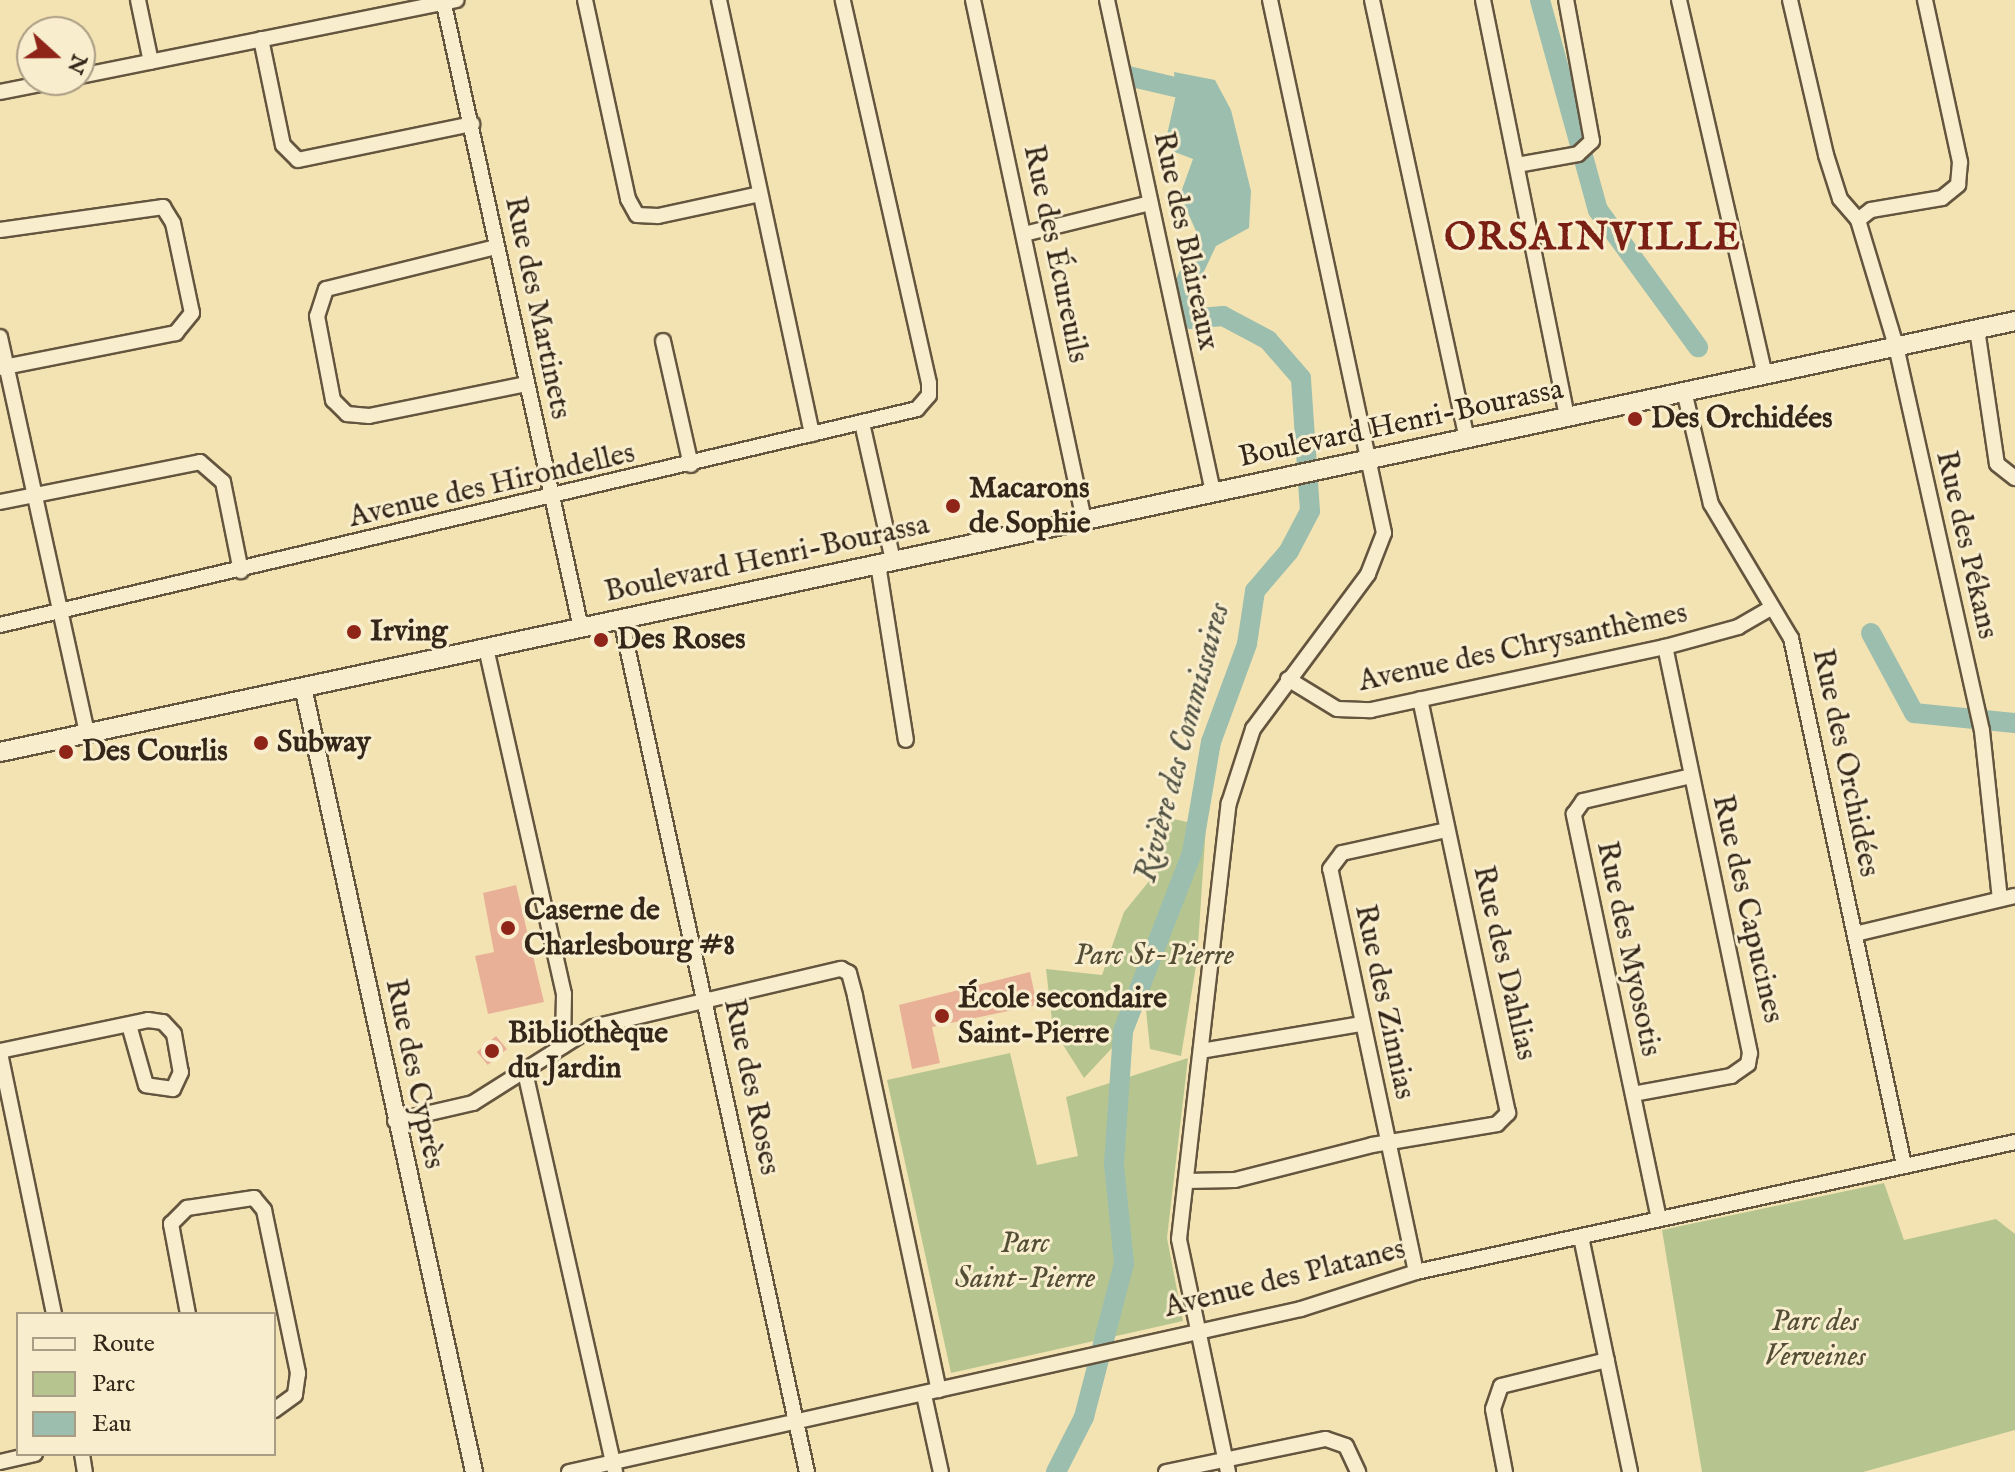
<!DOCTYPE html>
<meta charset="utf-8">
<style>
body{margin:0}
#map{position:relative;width:2015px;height:1472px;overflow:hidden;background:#f4e3b2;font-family:"IM FELL English",serif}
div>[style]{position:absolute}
.green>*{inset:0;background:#b6c590}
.water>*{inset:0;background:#9cbeae}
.river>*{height:20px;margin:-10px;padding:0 10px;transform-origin:10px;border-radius:10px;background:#9cbeae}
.building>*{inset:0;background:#e9b098;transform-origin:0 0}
.roads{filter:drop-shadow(2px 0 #64553f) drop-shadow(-2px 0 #64553f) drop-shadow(0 2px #64553f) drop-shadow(0 -2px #64553f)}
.minor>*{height:14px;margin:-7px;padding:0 7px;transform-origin:7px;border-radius:7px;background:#f8edcd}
.tertiary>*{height:16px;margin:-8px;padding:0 8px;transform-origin:8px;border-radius:8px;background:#f8edcd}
.secondary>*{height:18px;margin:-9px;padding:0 9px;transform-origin:9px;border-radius:9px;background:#f8edcd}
.dots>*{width:22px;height:22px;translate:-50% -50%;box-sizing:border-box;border:4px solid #f8edcd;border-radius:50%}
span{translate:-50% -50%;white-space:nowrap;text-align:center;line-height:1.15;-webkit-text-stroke:6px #f8edcd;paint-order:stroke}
.street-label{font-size:30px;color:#342619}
.poi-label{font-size:30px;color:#342619;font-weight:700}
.left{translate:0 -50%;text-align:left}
.park-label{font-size:30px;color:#544e37;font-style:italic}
.water-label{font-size:32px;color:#535446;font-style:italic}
.district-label{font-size:38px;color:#7a1f14;font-weight:700;letter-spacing:2px}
.legend{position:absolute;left:16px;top:1312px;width:260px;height:144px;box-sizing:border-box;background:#f8edcd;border:2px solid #aa9d85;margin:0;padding:10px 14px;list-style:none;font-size:24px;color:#342619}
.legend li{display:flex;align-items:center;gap:16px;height:40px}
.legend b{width:40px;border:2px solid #aa9d85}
.north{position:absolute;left:16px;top:16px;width:80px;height:80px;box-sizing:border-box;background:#f8edcd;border:2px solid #aa9d85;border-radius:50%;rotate:111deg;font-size:22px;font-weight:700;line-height:32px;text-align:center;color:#342619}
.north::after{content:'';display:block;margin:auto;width:28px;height:36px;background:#8f2418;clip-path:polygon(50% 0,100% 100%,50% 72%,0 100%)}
</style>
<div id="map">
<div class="green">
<i style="clip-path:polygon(1155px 815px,1206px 826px,1197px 960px,1181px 1056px,1150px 1049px,1145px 1000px,1126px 1033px,1084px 1078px,1053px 1029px,1046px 969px,1102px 975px,1124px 912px,1150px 880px)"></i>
<i style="clip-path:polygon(1010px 1053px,1037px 1165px,1078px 1156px,1066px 1097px,1188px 1058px,1167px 1238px,1183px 1321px,951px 1373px,887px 1080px)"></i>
<i style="clip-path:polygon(1884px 1183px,1904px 1240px,1996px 1219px,2015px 1234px,2015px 1430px,1863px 1472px,1702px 1472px,1662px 1230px)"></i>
</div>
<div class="water">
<i style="clip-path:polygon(1174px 72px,1215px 80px,1231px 110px,1251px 191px,1249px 228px,1216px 246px,1198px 284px,1182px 284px,1196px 231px,1180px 195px,1193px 159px,1164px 148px,1176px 95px)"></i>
</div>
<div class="river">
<i style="left:1540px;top:0;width:218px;rotate:74.6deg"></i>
<i style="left:1598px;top:210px;width:170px;rotate:53.9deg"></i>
<i style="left:1128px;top:76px;width:57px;rotate:13.1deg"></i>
<i style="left:1184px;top:89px;width:13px;rotate:61deg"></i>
<i style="left:1871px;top:633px;width:91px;rotate:61.7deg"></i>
<i style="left:1914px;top:713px;width:101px;rotate:5.7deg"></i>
<i style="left:1056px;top:1472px;width:62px;rotate:-63deg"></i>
<i style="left:1084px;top:1417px;width:159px;rotate:-75.4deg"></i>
<i style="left:1124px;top:1263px;width:100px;rotate:-95.8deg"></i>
<i style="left:1114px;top:1164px;width:133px;rotate:-86.1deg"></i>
<i style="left:1123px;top:1031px;width:191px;rotate:-68.8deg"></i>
<i style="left:1192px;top:853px;width:113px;rotate:-80.3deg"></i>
<i style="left:1211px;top:742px;width:104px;rotate:-69.8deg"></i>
<i style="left:1247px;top:644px;width:54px;rotate:-81.4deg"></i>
<i style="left:1255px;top:591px;width:52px;rotate:-49.6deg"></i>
<i style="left:1289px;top:551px;width:45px;rotate:-62.3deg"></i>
<i style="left:1310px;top:511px;width:133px;rotate:-93.9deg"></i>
<i style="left:1301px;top:378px;width:50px;rotate:-131deg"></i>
<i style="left:1268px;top:340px;width:51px;rotate:-151.9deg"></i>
<i style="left:1223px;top:316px;width:32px;rotate:175deg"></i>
<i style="left:1191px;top:319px;width:22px;rotate:-129deg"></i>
<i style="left:1177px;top:302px;width:45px;rotate:-66.3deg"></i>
</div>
<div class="building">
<i style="clip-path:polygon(516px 885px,544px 1002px,488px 1014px,475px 956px,494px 952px,483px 893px)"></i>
<i style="clip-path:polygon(1030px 972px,1037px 1005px,932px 1027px,940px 1063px,912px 1069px,899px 1005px)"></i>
<i style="left:496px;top:1036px;width:17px;height:25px;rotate:50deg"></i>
</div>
<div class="roads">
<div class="minor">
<i style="left:138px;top:0;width:63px;rotate:78.2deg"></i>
<i style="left:443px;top:0;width:643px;rotate:77.61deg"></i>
<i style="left:585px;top:0;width:204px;rotate:77.8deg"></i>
<i style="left:628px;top:199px;width:18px;rotate:61deg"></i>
<i style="left:637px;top:215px;width:21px;rotate:3deg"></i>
<i style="left:658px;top:216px;width:104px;rotate:-12.2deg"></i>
<i style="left:719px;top:0;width:444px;rotate:77.9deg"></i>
<i style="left:973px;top:0;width:532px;rotate:77.95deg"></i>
<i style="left:1107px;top:0;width:503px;rotate:77.84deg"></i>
<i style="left:1372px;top:0;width:448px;rotate:77.8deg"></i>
<i style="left:1483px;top:0;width:425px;rotate:78.6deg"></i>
<i style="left:1679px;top:0;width:384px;rotate:77.1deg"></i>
<i style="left:1790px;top:0;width:159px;rotate:76.9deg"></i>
<i style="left:1826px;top:155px;width:46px;rotate:72.3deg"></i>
<i style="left:1840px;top:199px;width:28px;rotate:49deg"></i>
<i style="left:1858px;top:220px;width:132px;rotate:73.2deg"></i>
<i style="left:1896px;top:346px;width:394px;rotate:77.4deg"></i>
<i style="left:1982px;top:731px;width:169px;rotate:83.9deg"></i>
<i style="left:261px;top:39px;width:108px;rotate:78.3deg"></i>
<i style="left:283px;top:145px;width:21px;rotate:45deg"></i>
<i style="left:298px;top:160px;width:178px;rotate:-11.7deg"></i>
<i style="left:80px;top:76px;width:384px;rotate:-11.4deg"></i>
<i style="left:0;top:92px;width:62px;rotate:-11.1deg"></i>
<i style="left:1517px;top:165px;width:62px;rotate:-10.2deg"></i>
<i style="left:1578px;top:154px;width:19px;rotate:-43deg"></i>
<i style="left:1592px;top:141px;width:143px;rotate:-100.4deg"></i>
<i style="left:1858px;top:220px;width:16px;rotate:-38deg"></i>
<i style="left:1871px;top:210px;width:72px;rotate:-9.6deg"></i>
<i style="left:1942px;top:198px;width:21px;rotate:-39deg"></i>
<i style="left:1958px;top:185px;width:23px;rotate:-85deg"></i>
<i style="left:1960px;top:162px;width:166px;rotate:-102.2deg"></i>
<i style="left:0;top:230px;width:165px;rotate:-8deg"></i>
<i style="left:163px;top:207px;width:19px;rotate:58deg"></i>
<i style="left:173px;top:223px;width:92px;rotate:78.1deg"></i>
<i style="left:192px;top:313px;width:26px;rotate:129deg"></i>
<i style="left:176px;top:333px;width:179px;rotate:168.8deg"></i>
<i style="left:1024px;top:234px;width:130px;rotate:-13.8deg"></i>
<i style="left:496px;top:247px;width:175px;rotate:166.1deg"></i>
<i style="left:326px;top:289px;width:28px;rotate:108deg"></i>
<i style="left:317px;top:316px;width:86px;rotate:79.2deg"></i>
<i style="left:333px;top:400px;width:20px;rotate:45deg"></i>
<i style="left:347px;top:414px;width:22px;rotate:5deg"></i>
<i style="left:369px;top:416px;width:160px;rotate:-11.5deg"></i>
<i style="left:1977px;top:329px;width:136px;rotate:81.6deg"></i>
<i style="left:1997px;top:464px;width:23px;rotate:38deg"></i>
<i style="left:0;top:337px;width:405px;rotate:77.6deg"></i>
<i style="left:663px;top:341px;width:127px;rotate:77.3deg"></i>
<i style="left:1684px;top:391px;width:116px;rotate:76.6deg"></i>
<i style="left:1711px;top:504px;width:156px;rotate:59.2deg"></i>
<i style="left:1791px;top:638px;width:539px;rotate:77.9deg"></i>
<i style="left:862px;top:423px;width:141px;rotate:77.3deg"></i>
<i style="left:0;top:502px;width:204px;rotate:-11.3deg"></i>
<i style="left:200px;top:462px;width:30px;rotate:41deg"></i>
<i style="left:223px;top:482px;width:91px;rotate:78.6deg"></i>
<i style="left:878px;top:564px;width:178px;rotate:81deg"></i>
<i style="left:621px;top:619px;width:873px;rotate:77.7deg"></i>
<i style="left:0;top:625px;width:942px;rotate:-13.25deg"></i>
<i style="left:917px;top:409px;width:18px;rotate:-49deg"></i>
<i style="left:929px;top:395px;width:12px;rotate:-90deg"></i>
<i style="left:929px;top:383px;width:393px;rotate:-102.7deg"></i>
<i style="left:486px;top:648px;width:355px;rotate:77.3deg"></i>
<i style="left:564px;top:994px;width:52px;rotate:91.1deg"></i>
<i style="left:1288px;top:679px;width:57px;rotate:31.5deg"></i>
<i style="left:1337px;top:709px;width:34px;rotate:2deg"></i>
<i style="left:1371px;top:710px;width:301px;rotate:-12.1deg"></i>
<i style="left:1665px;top:647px;width:76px;rotate:-15.3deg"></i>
<i style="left:1738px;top:627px;width:39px;rotate:-30deg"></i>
<i style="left:1855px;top:934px;width:164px;rotate:-13.4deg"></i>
<i style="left:0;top:1051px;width:151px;rotate:-11.8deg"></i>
<i style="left:148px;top:1020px;width:15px;rotate:8deg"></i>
<i style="left:163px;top:1022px;width:16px;rotate:47deg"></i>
<i style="left:174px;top:1034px;width:39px;rotate:80deg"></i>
<i style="left:181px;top:1072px;width:19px;rotate:115deg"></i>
<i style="left:173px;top:1089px;width:27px;rotate:-172deg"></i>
<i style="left:146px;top:1085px;width:62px;rotate:-105.8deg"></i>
<i style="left:1201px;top:1051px;width:162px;rotate:-9.6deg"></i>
<i style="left:0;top:1053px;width:267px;rotate:78.3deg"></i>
<i style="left:525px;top:1072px;width:410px;rotate:77.3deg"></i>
<i style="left:1633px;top:1094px;width:100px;rotate:-10.4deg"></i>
<i style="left:1731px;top:1076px;width:21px;rotate:-35deg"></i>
<i style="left:1748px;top:1064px;width:11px;rotate:-80deg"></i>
<i style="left:1750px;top:1053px;width:415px;rotate:-101.8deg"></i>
<i style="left:395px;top:1121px;width:80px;rotate:-13deg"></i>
<i style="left:473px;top:1103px;width:142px;rotate:-32.3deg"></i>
<i style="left:593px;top:1027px;width:255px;rotate:-13.2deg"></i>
<i style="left:841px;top:969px;width:9px;rotate:27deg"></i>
<i style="left:849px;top:973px;width:24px;rotate:75deg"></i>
<i style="left:855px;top:996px;width:403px;rotate:78deg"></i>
<i style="left:1186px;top:1181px;width:49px;rotate:-1.2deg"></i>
<i style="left:1235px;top:1180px;width:141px;rotate:-14.3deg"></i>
<i style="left:1372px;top:1145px;width:127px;rotate:-9.5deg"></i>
<i style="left:1497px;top:1124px;width:16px;rotate:-45deg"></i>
<i style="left:1508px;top:1113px;width:423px;rotate:-102deg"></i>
<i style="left:1659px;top:1219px;width:414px;rotate:-101.9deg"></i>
<i style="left:1574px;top:814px;width:16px;rotate:-55deg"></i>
<i style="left:1583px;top:801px;width:111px;rotate:-13deg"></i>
<i style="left:1581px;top:1237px;width:240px;rotate:78.2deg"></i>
<i style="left:1416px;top:1272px;width:412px;rotate:-102deg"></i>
<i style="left:1330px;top:869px;width:20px;rotate:-53deg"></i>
<i style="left:1342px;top:853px;width:107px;rotate:-12.4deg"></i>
<i style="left:188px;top:1314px;width:92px;rotate:-100.7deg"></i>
<i style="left:171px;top:1224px;width:23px;rotate:-45deg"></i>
<i style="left:187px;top:1208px;width:68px;rotate:-8.5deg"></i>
<i style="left:254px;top:1198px;width:16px;rotate:50deg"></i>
<i style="left:264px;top:1210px;width:167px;rotate:78.2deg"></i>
<i style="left:298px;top:1373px;width:22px;rotate:98deg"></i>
<i style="left:295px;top:1395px;width:26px;rotate:144deg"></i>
<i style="left:924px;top:1395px;width:79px;rotate:77.6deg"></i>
<i style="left:82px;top:1454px;width:18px;rotate:81deg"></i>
<i style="left:0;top:1462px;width:36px;rotate:-13deg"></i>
<i style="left:569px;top:1472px;width:750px;rotate:-12.55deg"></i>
<i style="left:1301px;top:1309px;width:121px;rotate:-17.8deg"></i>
<i style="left:1416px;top:1272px;width:613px;rotate:-12.24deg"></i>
<i style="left:1166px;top:1472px;width:163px;rotate:-11.7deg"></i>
<i style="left:1326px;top:1439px;width:21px;rotate:19deg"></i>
<i style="left:1346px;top:1446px;width:29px;rotate:65deg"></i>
<i style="left:1228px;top:1472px;width:238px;rotate:-101.9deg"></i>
<i style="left:1179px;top:1239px;width:439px;rotate:-83.5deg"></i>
<i style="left:1229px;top:803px;width:78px;rotate:-72deg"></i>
<i style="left:1253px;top:729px;width:193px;rotate:-53.4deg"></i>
<i style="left:1368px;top:574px;width:44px;rotate:-68.7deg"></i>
<i style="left:1384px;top:533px;width:545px;rotate:-102.07deg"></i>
<i style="left:1505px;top:1472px;width:64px;rotate:-100.8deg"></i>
<i style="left:1493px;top:1409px;width:24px;rotate:-71deg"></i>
<i style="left:1501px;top:1386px;width:109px;rotate:-13.8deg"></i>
</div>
<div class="tertiary">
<i style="left:303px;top:687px;width:803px;rotate:77.71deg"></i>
</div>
<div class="secondary">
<i style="left:0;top:752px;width:2061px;rotate:-12.07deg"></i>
</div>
</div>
<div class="dots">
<i style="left:1635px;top:419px;background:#8f2418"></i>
<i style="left:953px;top:506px;background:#8f2418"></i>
<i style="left:354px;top:632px;background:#8f2418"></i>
<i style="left:601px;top:640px;background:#8f2418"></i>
<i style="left:261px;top:743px;background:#8f2418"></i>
<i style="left:66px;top:752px;background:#8f2418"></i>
<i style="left:508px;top:928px;background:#8f2418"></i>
<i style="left:942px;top:1016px;background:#8f2418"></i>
<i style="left:492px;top:1051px;background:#8f2418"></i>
</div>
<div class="street-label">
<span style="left:1185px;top:241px;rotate:78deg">Rue des Blaireaux</span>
<span style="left:1055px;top:254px;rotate:78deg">Rue des Écureuils</span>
<span style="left:537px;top:308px;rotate:78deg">Rue des Martinets</span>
<span style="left:1401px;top:424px;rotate:-12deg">Boulevard Henri-Bourassa</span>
<span style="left:492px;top:486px;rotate:-13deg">Avenue des Hirondelles</span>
<span style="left:1966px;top:545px;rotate:77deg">Rue des Pékans</span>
<span style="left:767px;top:559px;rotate:-12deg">Boulevard Henri-Bourassa</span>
<span style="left:1523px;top:648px;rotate:-12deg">Avenue des Chrysanthèmes</span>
<span style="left:1845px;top:763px;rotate:78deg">Rue des Orchidées</span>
<span style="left:1747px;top:909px;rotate:77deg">Rue des Capucines</span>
<span style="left:1628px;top:949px;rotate:78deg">Rue des Myosotis</span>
<span style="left:1504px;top:963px;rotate:77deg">Rue des Dahlias</span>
<span style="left:1384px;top:1002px;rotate:78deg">Rue des Zinnias</span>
<span style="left:414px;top:1074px;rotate:78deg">Rue des Cyprès</span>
<span style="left:751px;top:1087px;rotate:78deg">Rue des Roses</span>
<span style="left:1285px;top:1279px;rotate:-14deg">Avenue des Platanes</span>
</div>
<div class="poi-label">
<span class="left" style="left:1651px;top:419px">Des Orchidées</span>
<span class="left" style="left:969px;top:506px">Macarons<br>de Sophie</span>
<span class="left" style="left:370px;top:632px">Irving</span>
<span class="left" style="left:617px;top:640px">Des Roses</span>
<span class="left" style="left:277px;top:743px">Subway</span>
<span class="left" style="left:82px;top:752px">Des Courlis</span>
<span class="left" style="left:524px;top:928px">Caserne de<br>Charlesbourg #8</span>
<span class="left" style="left:958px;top:1016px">École secondaire<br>Saint-Pierre</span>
<span class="left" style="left:508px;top:1051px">Bibliothèque<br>du Jardin</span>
</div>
<div class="park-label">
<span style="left:1154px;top:956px">Parc St-Pierre</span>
<span style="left:1025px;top:1261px">Parc<br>Saint-Pierre</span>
<span style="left:1815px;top:1339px">Parc des<br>Verveines</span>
</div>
<div class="water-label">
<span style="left:1184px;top:743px;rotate:-75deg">Rivière des Commissaires</span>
</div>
<div class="district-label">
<span style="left:1593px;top:240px">ORSAINVILLE</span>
</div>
<ul class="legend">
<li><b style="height:10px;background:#f8edcd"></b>Route</li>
<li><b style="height:22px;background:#b6c590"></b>Parc</li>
<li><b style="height:22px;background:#9cbeae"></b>Eau</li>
</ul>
<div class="north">N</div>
</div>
